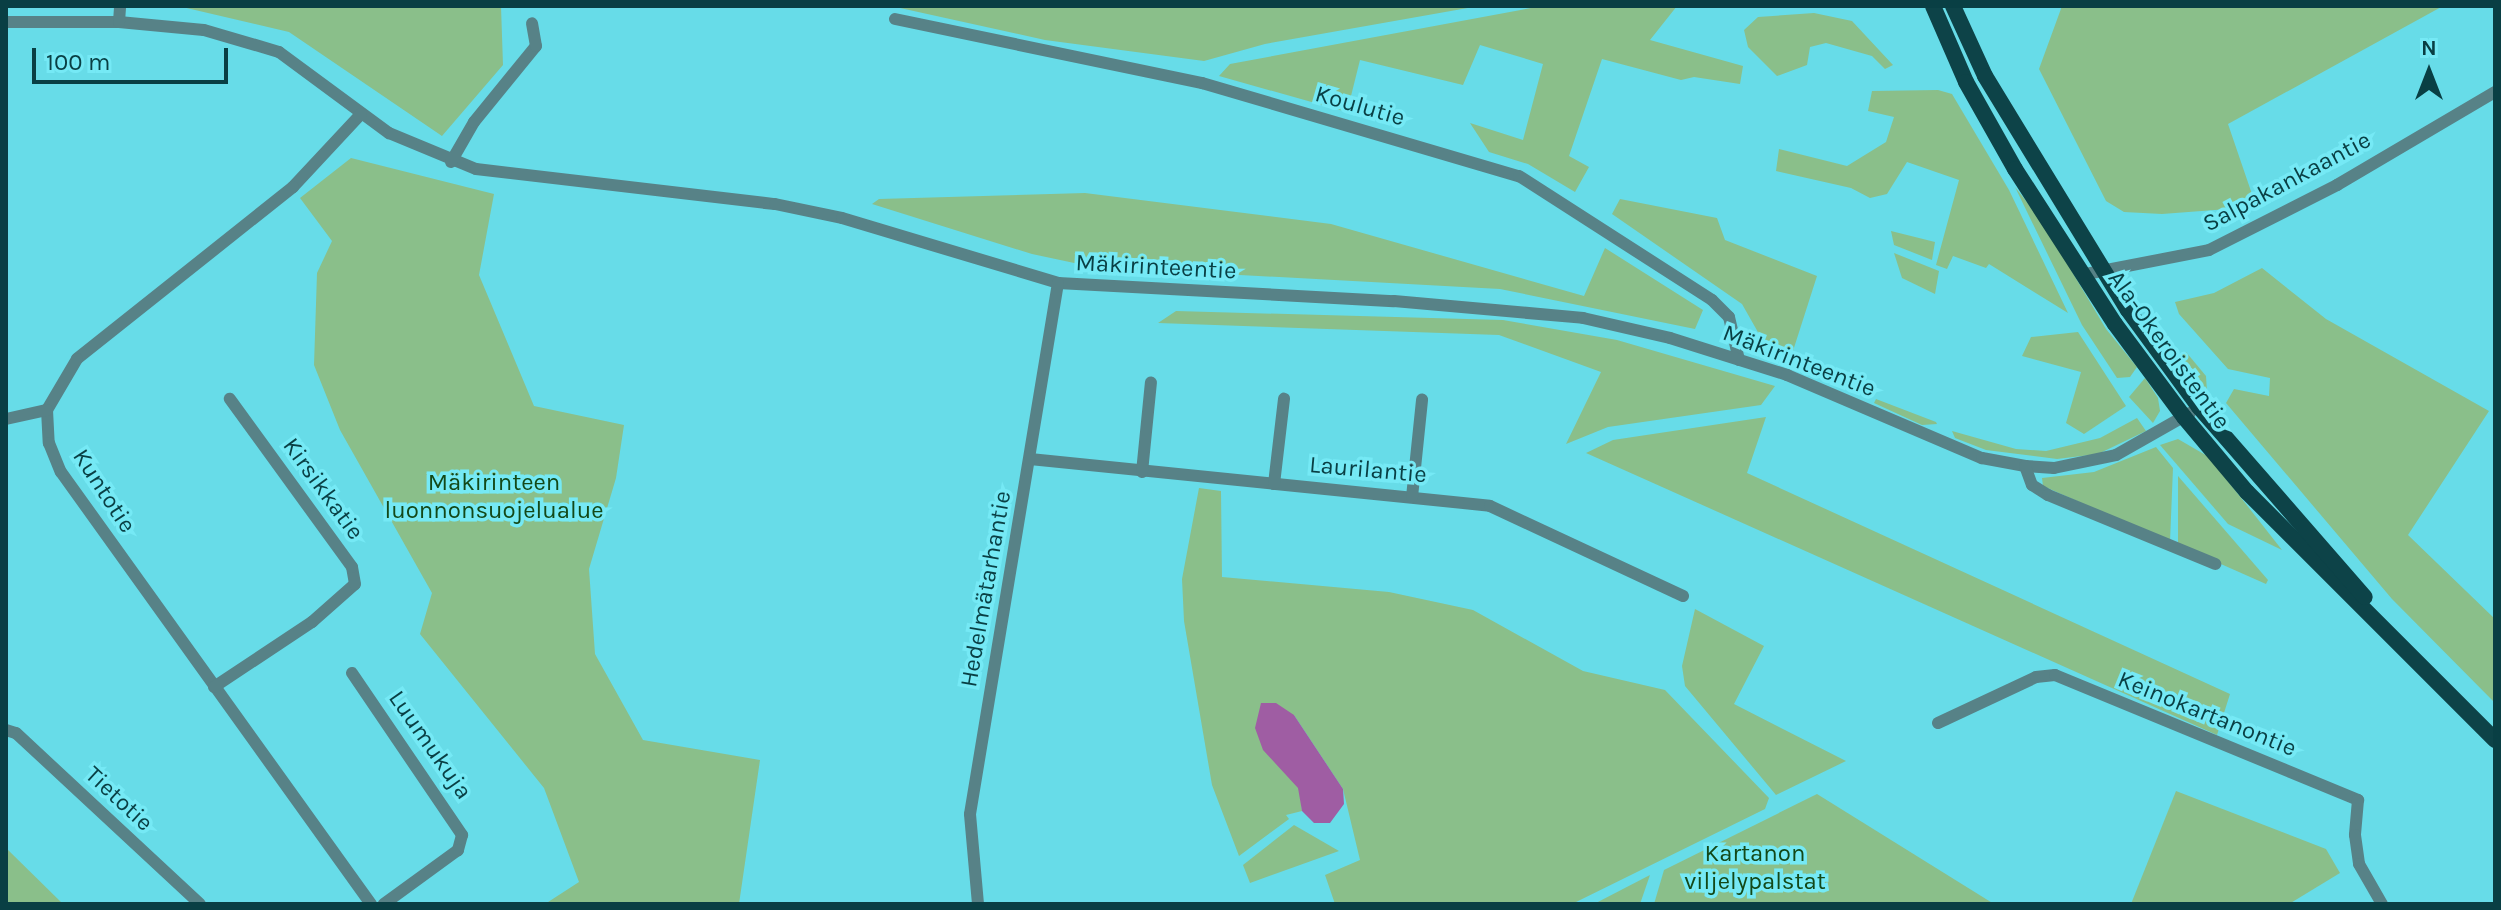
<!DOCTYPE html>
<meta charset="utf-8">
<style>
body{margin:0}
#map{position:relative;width:2501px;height:910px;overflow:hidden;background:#67dce8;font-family:Karla,sans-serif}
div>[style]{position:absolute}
.green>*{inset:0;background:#8abf8a}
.water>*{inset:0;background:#9f5da3}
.minor>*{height:12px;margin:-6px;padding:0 6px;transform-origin:6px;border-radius:6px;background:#578287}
.major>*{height:16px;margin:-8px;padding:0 8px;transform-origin:8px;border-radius:8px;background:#0d4348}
span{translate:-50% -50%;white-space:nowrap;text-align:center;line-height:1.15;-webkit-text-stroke:7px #75e9f5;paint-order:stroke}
.street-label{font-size:24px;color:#093f44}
.park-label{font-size:24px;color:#134818}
.frame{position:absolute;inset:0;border:8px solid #093f44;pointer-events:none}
.north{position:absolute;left:2389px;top:32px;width:80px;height:80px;-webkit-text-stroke:6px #75e9f5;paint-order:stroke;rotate:0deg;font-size:22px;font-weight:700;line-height:32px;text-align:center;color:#093f44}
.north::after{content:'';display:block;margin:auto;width:28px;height:36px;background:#093f44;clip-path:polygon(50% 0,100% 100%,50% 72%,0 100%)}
.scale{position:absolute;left:32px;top:48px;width:196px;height:36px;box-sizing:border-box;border:4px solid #093f44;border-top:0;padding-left:10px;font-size:24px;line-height:28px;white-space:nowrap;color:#093f44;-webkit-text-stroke:6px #75e9f5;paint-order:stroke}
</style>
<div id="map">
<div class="green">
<i style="clip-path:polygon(178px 6px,501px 6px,503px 65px,442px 136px,289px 32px)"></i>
<i style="clip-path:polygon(891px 6px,1479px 6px,1265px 44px,1204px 61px,1045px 40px)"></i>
<i style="clip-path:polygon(1542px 6px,1677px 6px,1650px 40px,1743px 66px,1740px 84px,1694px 77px,1681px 80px,1602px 59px,1569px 156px,1589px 167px,1575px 192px,1528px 164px,1489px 152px,1470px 123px,1523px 140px,1543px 64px,1480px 45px,1463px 85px,1360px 60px,1347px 112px,1219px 76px,1230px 64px)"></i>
<i style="clip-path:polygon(2062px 6px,2443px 6px,2228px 124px,2254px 200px,2228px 209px,2162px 214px,2124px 212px,2106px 201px,2039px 69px)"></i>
<i style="clip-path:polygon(1814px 13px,1852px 21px,1893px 65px,1885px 69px,1872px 56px,1826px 43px,1810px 47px,1807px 65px,1777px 76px,1748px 47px,1744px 30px,1758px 17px)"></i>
<i style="clip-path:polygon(1938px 90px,1952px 94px,2009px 190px,2068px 313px,1989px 264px,1986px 268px,1953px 256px,1947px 269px,1936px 265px,1959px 180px,1907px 162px,1887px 194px,1870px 198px,1851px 188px,1776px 171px,1779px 149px,1847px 166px,1886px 142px,1894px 117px,1868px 111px,1872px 91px)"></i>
<i style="clip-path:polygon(351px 158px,494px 194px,479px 275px,534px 406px,624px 425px,616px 478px,589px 569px,595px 654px,643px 740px,760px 760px,739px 904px,545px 904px,579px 882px,544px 788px,420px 634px,432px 593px,340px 430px,314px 365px,317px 273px,332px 241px,300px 198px)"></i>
<i style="clip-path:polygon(2015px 187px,2042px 221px,2106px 329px,2137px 367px,2130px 377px,2117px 378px,2082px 325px)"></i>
<i style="clip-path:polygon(1085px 193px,1331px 224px,1584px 296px,1605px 248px,1703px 310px,1695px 329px,1500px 289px,1093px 267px,1032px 254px,872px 204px,879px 199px)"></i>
<i style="clip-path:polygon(1620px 199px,1717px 218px,1725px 240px,1817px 276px,1792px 354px,1763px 341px,1742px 304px,1612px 214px)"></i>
<i style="clip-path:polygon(1891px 231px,1935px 242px,1932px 260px,1894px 245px)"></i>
<i style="clip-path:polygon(1894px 253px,1939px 271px,1935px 294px,1902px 278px)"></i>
<i style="clip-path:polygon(2262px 268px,2326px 319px,2489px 411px,2408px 535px,2495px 619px,2495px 703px,2392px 599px,2226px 403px,2234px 389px,2269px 396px,2270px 378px,2228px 369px,2179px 314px,2175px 302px,2214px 293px)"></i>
<i style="clip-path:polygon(1176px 311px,1503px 320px,1617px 340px,1775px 386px,1761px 405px,1608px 427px,1566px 444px,1601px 372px,1499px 335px,1158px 323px)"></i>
<i style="clip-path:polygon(2078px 332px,2126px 406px,2084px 434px,2066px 423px,2081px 372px,2022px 356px,2031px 337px)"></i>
<i style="clip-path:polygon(2186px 352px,2206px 376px,2207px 392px,2174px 359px)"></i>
<i style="clip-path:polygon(2145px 378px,2158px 398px,2160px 411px,2153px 423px,2129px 397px)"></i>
<i style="clip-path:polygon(1876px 399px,1936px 422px,1937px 424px,1922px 425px,1874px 403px)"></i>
<i style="clip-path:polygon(1766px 417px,1747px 473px,2230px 694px,2217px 735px,1586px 453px,1613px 440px)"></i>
<i style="clip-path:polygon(2137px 418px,2146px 431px,2098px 454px,2057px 459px,1986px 450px,1955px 438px,1952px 431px,2016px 449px,2046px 451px,2100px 438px)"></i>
<i style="clip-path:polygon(2178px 439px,2209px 457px,2282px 550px,2228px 524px,2160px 445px)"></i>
<i style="clip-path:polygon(2156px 447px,2173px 468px,2170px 542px,2043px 486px,2042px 478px,2094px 472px)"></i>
<i style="clip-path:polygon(2178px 476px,2268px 580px,2266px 584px,2178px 545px)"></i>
<i style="clip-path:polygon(1199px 488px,1221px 491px,1222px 577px,1389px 592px,1473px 610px,1583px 671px,1665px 690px,1769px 798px,1765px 809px,1572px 904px,1335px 904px,1325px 875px,1360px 860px,1343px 789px,1294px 715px,1302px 811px,1286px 815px,1289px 819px,1239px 856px,1212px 785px,1184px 621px,1182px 579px)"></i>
<i style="clip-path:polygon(1695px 609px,1764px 646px,1734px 704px,1846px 761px,1776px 795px,1685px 686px,1682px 666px)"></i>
<i style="clip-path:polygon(2176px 791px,2326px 849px,2340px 873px,2289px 904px,2131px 904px)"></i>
<i style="clip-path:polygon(1817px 794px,1994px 904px,1654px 904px,1664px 870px)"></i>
<i style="clip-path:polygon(1294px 825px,1339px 851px,1250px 883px,1243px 865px)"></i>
<i style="clip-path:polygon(6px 848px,63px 904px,6px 904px)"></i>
<i style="clip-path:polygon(1650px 875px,1640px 904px,1594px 904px)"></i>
</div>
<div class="water">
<i style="clip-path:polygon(1261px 703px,1276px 703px,1294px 715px,1343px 789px,1344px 804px,1330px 823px,1314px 823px,1302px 811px,1298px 788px,1263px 750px,1255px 728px)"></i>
</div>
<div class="minor">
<i style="left:895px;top:19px;width:314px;rotate:11.8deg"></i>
<i style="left:1202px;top:83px;width:330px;rotate:16.4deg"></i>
<i style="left:1519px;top:176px;width:229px;rotate:32.7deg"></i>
<i style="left:1712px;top:300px;width:24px;rotate:45deg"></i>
<i style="left:1729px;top:317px;width:44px;rotate:76.9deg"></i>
<i style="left:6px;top:22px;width:113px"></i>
<i style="left:119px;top:22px;width:85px;rotate:5.4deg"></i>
<i style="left:204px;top:30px;width:78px;rotate:16.3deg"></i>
<i style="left:279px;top:52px;width:137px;rotate:36.4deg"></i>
<i style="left:389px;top:133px;width:94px;rotate:22.5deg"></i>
<i style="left:476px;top:169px;width:301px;rotate:6.7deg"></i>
<i style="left:775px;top:204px;width:68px;rotate:11.8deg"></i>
<i style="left:842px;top:218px;width:226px;rotate:16.7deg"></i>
<i style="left:1058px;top:283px;width:336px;rotate:3.1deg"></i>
<i style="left:1394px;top:301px;width:190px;rotate:5.1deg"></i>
<i style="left:1583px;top:318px;width:89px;rotate:12.9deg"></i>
<i style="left:1670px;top:338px;width:123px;rotate:17.5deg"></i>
<i style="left:1787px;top:375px;width:212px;rotate:23.1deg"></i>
<i style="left:1982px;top:458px;width:44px;rotate:10.5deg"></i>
<i style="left:2025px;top:466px;width:29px;rotate:4deg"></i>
<i style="left:2054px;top:468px;width:63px;rotate:-11.8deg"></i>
<i style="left:2116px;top:455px;width:85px;rotate:-29.6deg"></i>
<i style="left:119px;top:22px;width:16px;rotate:-86deg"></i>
<i style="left:361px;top:114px;width:100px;rotate:133deg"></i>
<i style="left:293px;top:187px;width:276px;rotate:141.5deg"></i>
<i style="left:77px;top:359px;width:59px;rotate:120.5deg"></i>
<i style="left:47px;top:410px;width:33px;rotate:87deg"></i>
<i style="left:49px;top:443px;width:31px;rotate:68deg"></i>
<i style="left:61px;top:472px;width:532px;rotate:54.34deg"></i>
<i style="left:451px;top:162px;width:46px;rotate:-60.1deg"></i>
<i style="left:474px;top:122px;width:98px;rotate:-50.8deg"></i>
<i style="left:536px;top:46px;width:23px;rotate:-100deg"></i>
<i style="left:2086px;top:274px;width:125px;rotate:-11deg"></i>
<i style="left:2209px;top:250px;width:144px;rotate:-26.9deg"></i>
<i style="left:2337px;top:185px;width:183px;rotate:-30.5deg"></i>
<i style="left:6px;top:419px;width:42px;rotate:-12.4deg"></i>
<i style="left:1030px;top:459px;width:462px;rotate:5.8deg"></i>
<i style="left:1490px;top:506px;width:213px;rotate:25deg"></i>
<i style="left:2025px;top:466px;width:20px;rotate:70deg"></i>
<i style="left:2032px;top:485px;width:19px;rotate:32deg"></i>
<i style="left:2048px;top:495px;width:181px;rotate:22.4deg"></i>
<i style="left:1142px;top:472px;width:90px;rotate:-84.3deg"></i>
<i style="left:1274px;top:484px;width:86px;rotate:-83.3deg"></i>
<i style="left:1412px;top:497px;width:98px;rotate:-84.1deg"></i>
<i style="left:352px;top:673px;width:196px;rotate:55.8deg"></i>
<i style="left:462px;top:835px;width:16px;rotate:105deg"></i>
<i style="left:458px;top:850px;width:92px;rotate:143.9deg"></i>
<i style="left:214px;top:687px;width:118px;rotate:-33.6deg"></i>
<i style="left:312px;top:622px;width:57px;rotate:-41.5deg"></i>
<i style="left:355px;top:584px;width:17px;rotate:-100deg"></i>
<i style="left:352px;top:567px;width:208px;rotate:-126deg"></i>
<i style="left:1938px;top:723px;width:108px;rotate:-25.1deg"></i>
<i style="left:2036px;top:677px;width:19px;rotate:-6deg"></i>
<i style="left:2055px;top:675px;width:328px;rotate:22.4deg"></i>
<i style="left:2358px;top:800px;width:35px;rotate:95deg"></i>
<i style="left:2355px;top:835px;width:29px;rotate:82deg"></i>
<i style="left:2359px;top:864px;width:46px;rotate:60.1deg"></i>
<i style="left:6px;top:730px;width:10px;rotate:17deg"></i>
<i style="left:16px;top:733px;width:251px;rotate:42.9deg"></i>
<i style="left:978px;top:904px;width:90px;rotate:-95.1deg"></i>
<i style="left:970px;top:814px;width:538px;rotate:-80.59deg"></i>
</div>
<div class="major">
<i style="left:1933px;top:6px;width:83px;rotate:66.5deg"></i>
<i style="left:1966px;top:82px;width:100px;rotate:60.6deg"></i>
<i style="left:2015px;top:169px;width:184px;rotate:57.2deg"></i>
<i style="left:2115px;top:324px;width:116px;rotate:53.4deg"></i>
<i style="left:2184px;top:417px;width:98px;rotate:50deg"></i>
<i style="left:2247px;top:492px;width:351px;rotate:45deg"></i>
<i style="left:1953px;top:6px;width:77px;rotate:65.4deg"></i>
<i style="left:1985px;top:76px;width:274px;rotate:58.6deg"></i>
<i style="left:2128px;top:310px;width:120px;rotate:53.8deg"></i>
<i style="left:2199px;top:407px;width:252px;rotate:48.9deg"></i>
</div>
<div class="street-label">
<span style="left:1360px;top:106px;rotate:16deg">Koulutie</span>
<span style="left:2287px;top:182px;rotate:-28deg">Salpakankaantie</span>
<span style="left:1156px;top:267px;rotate:3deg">Mäkirinteentie</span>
<span style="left:2169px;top:350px;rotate:54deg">Ala-Okeroistentie</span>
<span style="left:1799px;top:361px;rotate:21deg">Mäkirinteentie</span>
<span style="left:1368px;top:470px;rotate:5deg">Laurilantie</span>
<span style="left:323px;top:489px;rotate:54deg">Kirsikkatie</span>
<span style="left:104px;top:491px;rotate:57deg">Kuntotie</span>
<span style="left:986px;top:589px;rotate:-80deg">Hedelmätarhantie</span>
<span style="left:2207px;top:714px;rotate:22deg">Keinokartanontie</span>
<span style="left:430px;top:745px;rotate:55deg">Luumukuja</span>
<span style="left:119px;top:799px;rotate:43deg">Tietotie</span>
</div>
<div class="park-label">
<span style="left:494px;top:497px">Mäkirinteen<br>luonnonsuojelualue</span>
<span style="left:1755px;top:868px">Kartanon<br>viljelypalstat</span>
</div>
<div class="frame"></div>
<div class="north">N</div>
<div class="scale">100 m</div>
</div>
